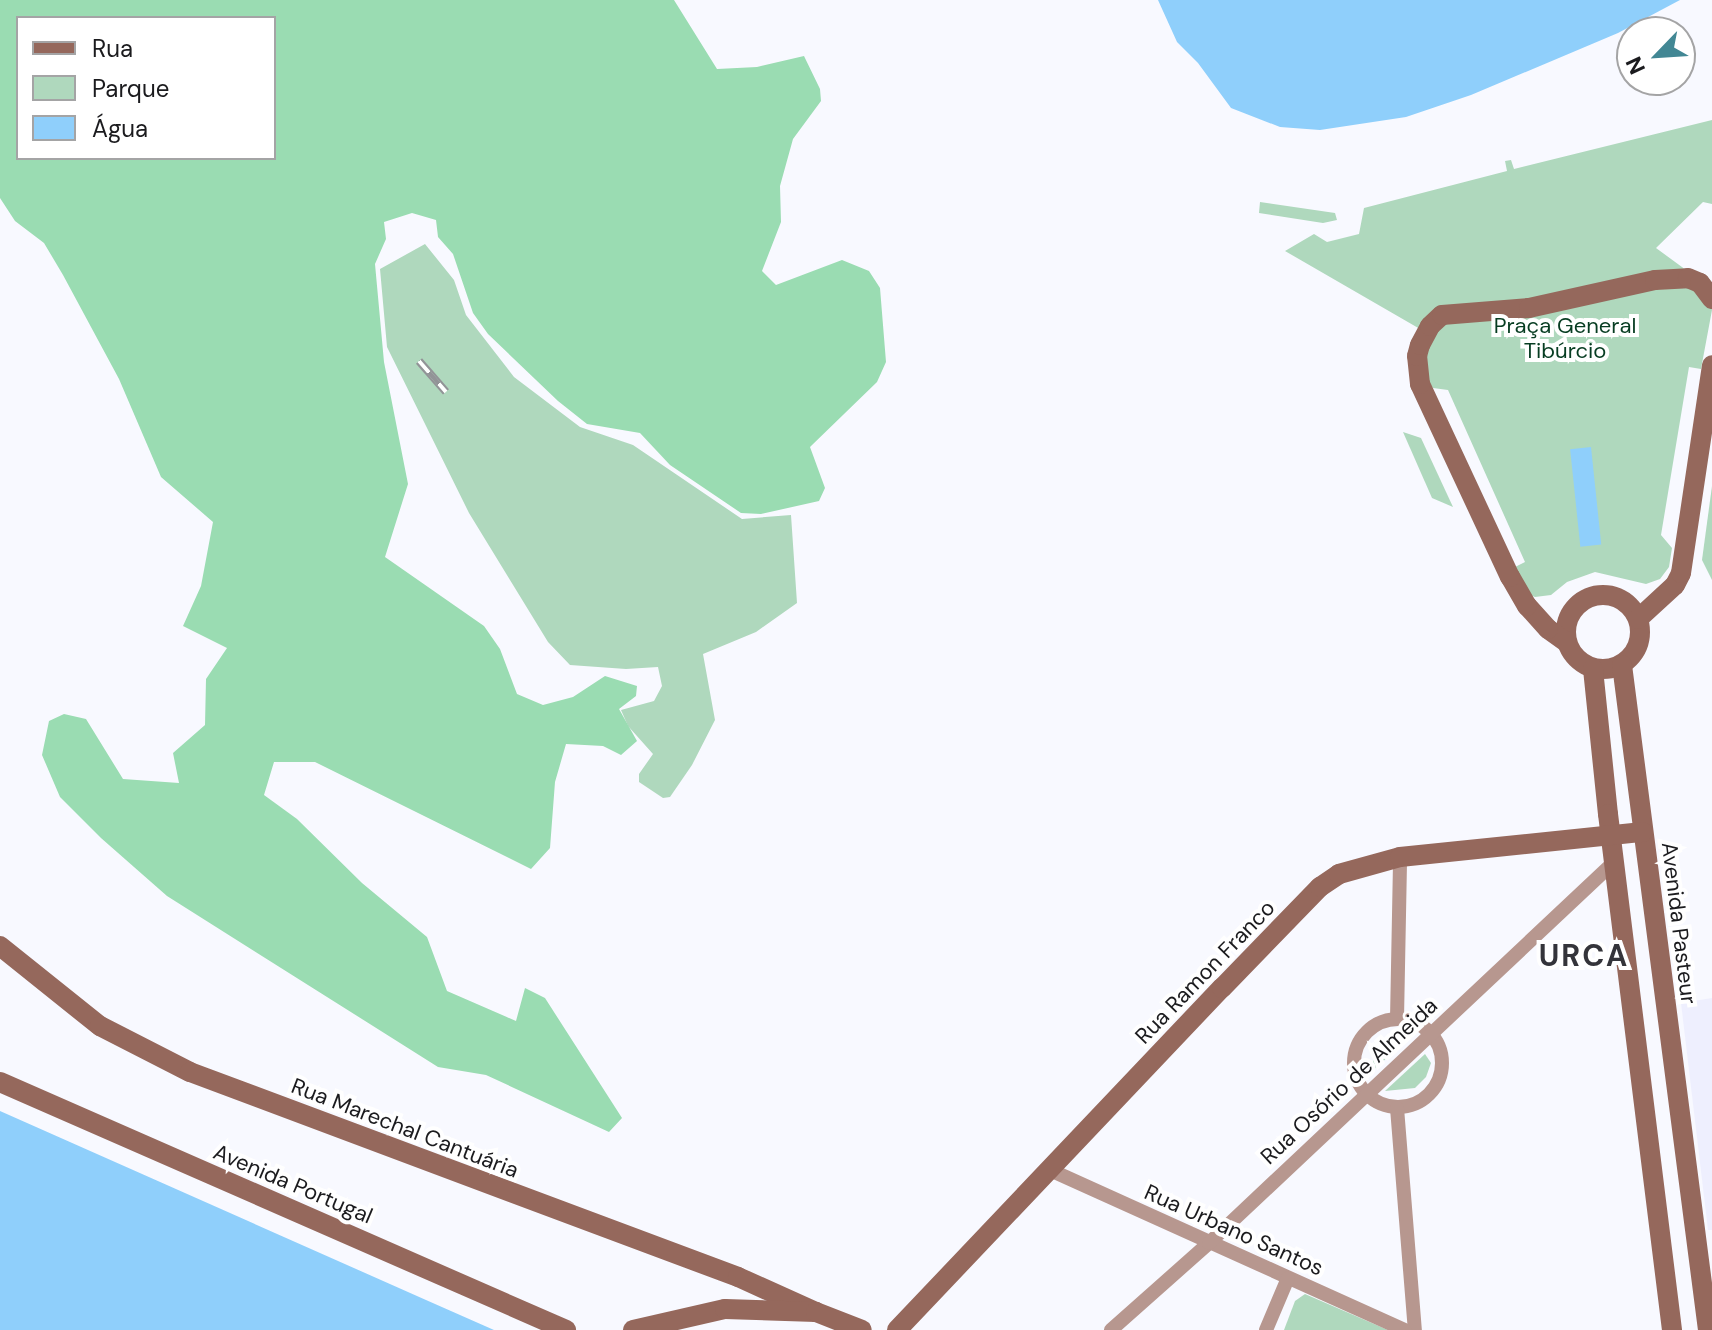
<!DOCTYPE html>
<meta charset="utf-8">
<style>
body{margin:0}
#map{position:relative;width:1712px;height:1330px;overflow:hidden;background:#f8f9ff;font-family:"DM Sans",sans-serif}
div>[style]{position:absolute}
.built>*{inset:0;background:#eeeffe}
.green>*{inset:0;background:#afd8bd}
.forest>*{inset:0;background:#9adcb2}
.water>*{inset:0;background:#8fcffb;transform-origin:0 0}
.street>*{height:14px;margin:-7px;padding:0 7px;transform-origin:7px;border-radius:7px;background:#b7978f}
.street>.ring{margin:-7px;padding:0;box-sizing:content-box;background:none;border:14px solid #b7978f;border-radius:50%}
.secondary>*{height:20px;margin:-10px;padding:0 10px;transform-origin:10px;border-radius:10px;background:#95685c}
.secondary>.ring{margin:-10px;padding:0;box-sizing:content-box;background:none;border:20px solid #95685c;border-radius:50%}
.rail>*{height:8px;margin-top:-4px;transform-origin:0;background:repeating-linear-gradient(90deg,#fff 0 15px,#929397 0 30px);box-sizing:border-box;border-block:2px solid #929397}
span{translate:-50% -50%;white-space:nowrap;text-align:center;line-height:1.15;-webkit-text-stroke:8px #fff;paint-order:stroke}
.park-label{font-size:22px;color:#073d22}
.street-label{font-size:22px;color:#1b1b1e}
.district-label{font-size:30px;color:#34343a;font-weight:700;letter-spacing:2px}
.legend{position:absolute;left:16px;top:16px;width:260px;height:144px;box-sizing:border-box;background:#fff;border:2px solid #a4a4a5;margin:0;padding:10px 14px;list-style:none;font-size:24px;color:#1b1b1e}
.legend li{display:flex;align-items:center;gap:16px;height:40px}
.legend b{width:40px;border:2px solid #a4a4a5}
.north{position:absolute;left:1616px;top:16px;width:80px;height:80px;box-sizing:border-box;background:#fff;border:2px solid #a4a4a5;border-radius:50%;rotate:245deg;font-size:22px;font-weight:700;line-height:32px;text-align:center;color:#1b1b1e}
.north::after{content:'';display:block;margin:auto;width:28px;height:36px;background:#428794;clip-path:polygon(50% 0,100% 100%,50% 72%,0 100%)}
</style>
<div id="map">
<div class="built">
<i style="clip-path:polygon(1712px 998px,1712px 1230px,1708px 1230px,1681px 1003px)"></i>
</div>
<div class="green">
<i style="clip-path:polygon(1712px 120px,1712px 204px,1703px 202px,1656px 248px,1712px 289px,1712px 310px,1701px 369px,1689px 367px,1661px 535px,1672px 548px,1669px 567px,1660px 579px,1646px 584px,1595px 572px,1567px 582px,1551px 595px,1535px 597px,1526px 593px,1515px 567px,1525px 562px,1448px 390px,1433px 388px,1428px 382px,1420px 329px,1285px 251px,1314px 234px,1327px 242px,1359px 234px,1364px 208px,1507px 171px,1505px 161px,1511px 160px,1514px 169px)"></i>
<i style="clip-path:polygon(1260px 202px,1335px 213px,1337px 220px,1323px 223px,1259px 213px)"></i>
<i style="clip-path:polygon(425px 244px,454px 280px,466px 315px,514px 377px,580px 427px,633px 445px,742px 519px,791px 515px,797px 603px,756px 632px,703px 654px,715px 720px,692px 765px,670px 797px,663px 798px,639px 782px,639px 774px,653px 754px,628px 726px,621px 710px,654px 701px,662px 686px,658px 667px,626px 669px,570px 665px,548px 642px,469px 513px,387px 347px,380px 269px)"></i>
<i style="clip-path:polygon(1403px 432px,1421px 438px,1453px 507px,1432px 498px)"></i>
<i style="clip-path:polygon(1712px 486px,1712px 580px,1702px 560px)"></i>
<i style="clip-path:polygon(1403px 1030px,1411px 1036px,1369px 1074px,1378px 1045px)"></i>
<i style="clip-path:polygon(1425px 1054px,1431px 1063px,1426px 1077px,1415px 1088px,1385px 1091px)"></i>
<i style="clip-path:polygon(1305px 1294px,1388px 1330px,1284px 1330px,1295px 1301px)"></i>
</div>
<div class="forest">
<i style="clip-path:polygon(evenodd,0 0,674px 0,717px 69px,757px 67px,804px 56px,820px 89px,821px 101px,793px 139px,780px 186px,781px 222px,762px 271px,776px 285px,842px 260px,869px 271px,880px 288px,886px 362px,877px 382px,810px 447px,825px 488px,819px 501px,761px 514px,741px 513px,670px 465px,640px 433px,587px 424px,558px 401px,488px 334px,473px 313px,453px 254px,438px 237px,436px 220px,412px 213px,384px 222px,386px 239px,375px 264px,384px 362px,408px 484px,385px 557px,484px 626px,500px 649px,517px 694px,543px 705px,573px 697px,605px 676px,637px 686px,636px 696px,619px 709px,637px 741px,621px 755px,603px 746px,566px 744px,555px 782px,550px 848px,531px 869px,315px 762px,274px 762px,264px 795px,297px 819px,362px 883px,427px 937px,447px 991px,516px 1021px,525px 988px,545px 998px,622px 1118px,609px 1132px,486px 1075px,438px 1067px,167px 896px,101px 838px,60px 797px,42px 755px,49px 721px,64px 714px,86px 719px,123px 779px,179px 783px,173px 753px,205px 725px,206px 679px,227px 648px,183px 626px,201px 586px,213px 522px,161px 477px,119px 379px,63px 275px,44px 243px,15px 221px,0 198px,0 0,18px 18px,274px 18px,274px 158px,18px 158px,18px 18px)"></i>
</div>
<div class="water">
<i style="clip-path:polygon(1158px 0,1680px 0,1618px 33px,1471px 95px,1406px 117px,1320px 130px,1280px 127px,1231px 108px,1198px 63px,1177px 42px)"></i>
<i style="left:1591px;top:447px;width:98px;height:21px;rotate:84deg"></i>
<i style="clip-path:polygon(0 1111px,426px 1300px,494px 1330px,0 1330px)"></i>
</div>
<div class="street">
<i class="ring" style="left:1354px;top:1019px;width:74px;height:74px"></i>
<i style="left:1397px;top:1019px;width:162px;rotate:-88.9deg"></i>
<i style="left:1397px;top:1108px;width:223px;rotate:85.4deg"></i>
<i style="left:1048px;top:1169px;width:391px;rotate:24.3deg"></i>
<i style="left:1111px;top:1330px;width:131px;rotate:-41.6deg"></i>
<i style="left:1209px;top:1243px;width:556px;rotate:-43.25deg"></i>
<i style="left:1266px;top:1330px;width:56px;rotate:-67.1deg"></i>
</div>
<div class="secondary">
<i class="ring" style="left:1566px;top:595px;width:54px;height:54px"></i>
<i style="left:1638px;top:619px;width:50px;rotate:-42.6deg"></i>
<i style="left:1675px;top:585px;width:13px;rotate:-63deg"></i>
<i style="left:1681px;top:573px;width:210px;rotate:-81.5deg"></i>
<i style="left:1566px;top:642px;width:22px;rotate:-144deg"></i>
<i style="left:1548px;top:629px;width:31px;rotate:-132deg"></i>
<i style="left:1527px;top:606px;width:34px;rotate:-120deg"></i>
<i style="left:1510px;top:577px;width:213px;rotate:-115deg"></i>
<i style="left:1420px;top:384px;width:28px;rotate:-96deg"></i>
<i style="left:1417px;top:356px;width:11px;rotate:-75deg"></i>
<i style="left:1420px;top:345px;width:21px;rotate:-62deg"></i>
<i style="left:1430px;top:326px;width:16px;rotate:-43deg"></i>
<i style="left:1442px;top:315px;width:87px;rotate:-4.6deg"></i>
<i style="left:1529px;top:308px;width:129px;rotate:-12.5deg"></i>
<i style="left:1655px;top:280px;width:33px;rotate:-3deg"></i>
<i style="left:1688px;top:278px;width:13px;rotate:23deg"></i>
<i style="left:1700px;top:283px;width:20px;rotate:53deg"></i>
<i style="left:1622px;top:665px;width:671px;rotate:82.63deg"></i>
<i style="left:1593px;top:669px;width:146px;rotate:84.1deg"></i>
<i style="left:1608px;top:814px;width:520px;rotate:82.93deg"></i>
<i style="left:0;top:946px;width:128px;rotate:38.7deg"></i>
<i style="left:100px;top:1026px;width:101px;rotate:27.1deg"></i>
<i style="left:190px;top:1072px;width:585px;rotate:20.51deg"></i>
<i style="left:738px;top:1277px;width:85px;rotate:24.2deg"></i>
<i style="left:0;top:1082px;width:618px;rotate:23.66deg"></i>
<i style="left:633px;top:1330px;width:94px;rotate:-12.9deg"></i>
<i style="left:725px;top:1309px;width:91px;rotate:1.9deg"></i>
<i style="left:816px;top:1312px;width:49px;rotate:21.4deg"></i>
<i style="left:897px;top:1330px;width:472px;rotate:-46.5deg"></i>
<i style="left:1222px;top:988px;width:141px;rotate:-45.9deg"></i>
<i style="left:1320px;top:887px;width:23px;rotate:-34deg"></i>
<i style="left:1339px;top:874px;width:63px;rotate:-15.6deg"></i>
<i style="left:1400px;top:857px;width:244px;rotate:-5.9deg"></i>
</div>
<div class="rail">
<i style="left:419px;top:361px;width:41px;rotate:48.9deg"></i>
</div>
<div class="park-label">
<span style="left:1565px;top:338px">Praça General<br>Tibúrcio</span>
</div>
<div class="street-label">
<span style="left:1679px;top:923px;rotate:83deg">Avenida Pasteur</span>
<span style="left:1205px;top:972px;rotate:-46deg">Rua Ramon Franco</span>
<span style="left:1349px;top:1081px;rotate:-43deg">Rua Osório de Almeida</span>
<span style="left:405px;top:1128px;rotate:21deg">Rua Marechal Cantuária</span>
<span style="left:293px;top:1184px;rotate:23deg">Avenida Portugal</span>
<span style="left:1234px;top:1230px;rotate:24deg">Rua Urbano Santos</span>
</div>
<div class="district-label">
<span style="left:1584px;top:956px">URCA</span>
</div>
<ul class="legend">
<li><b style="height:10px;background:#95685c"></b>Rua</li>
<li><b style="height:22px;background:#afd8bd"></b>Parque</li>
<li><b style="height:22px;background:#8fcffb"></b>Água</li>
</ul>
<div class="north">N</div>
</div>
